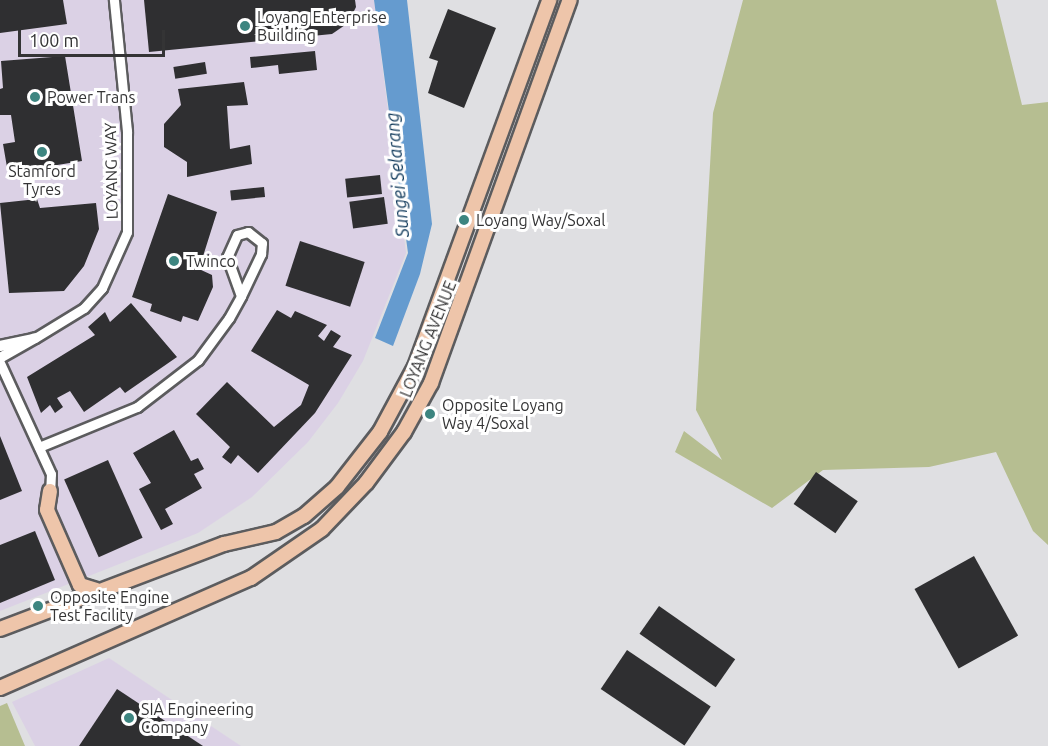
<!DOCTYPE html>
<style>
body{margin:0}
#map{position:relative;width:1048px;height:746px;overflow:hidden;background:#dfdfe2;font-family:Ubuntu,sans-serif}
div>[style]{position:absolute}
.industrial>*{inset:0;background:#dbd1e5}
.green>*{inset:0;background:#b6be91}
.water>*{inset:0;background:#659bcf}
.building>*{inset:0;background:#2f2f31;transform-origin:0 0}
.roads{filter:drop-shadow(2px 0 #5c5c5e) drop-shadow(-2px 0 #5c5c5e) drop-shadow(0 2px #5c5c5e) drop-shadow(0 -2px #5c5c5e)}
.minor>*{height:9px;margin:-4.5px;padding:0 4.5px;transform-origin:4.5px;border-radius:4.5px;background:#fff}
.tertiary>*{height:10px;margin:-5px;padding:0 5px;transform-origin:5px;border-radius:5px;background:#fff}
.primary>*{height:14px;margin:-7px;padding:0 7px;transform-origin:7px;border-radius:7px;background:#eec5aa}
.dots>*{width:16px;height:16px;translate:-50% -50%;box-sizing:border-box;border:3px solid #fff;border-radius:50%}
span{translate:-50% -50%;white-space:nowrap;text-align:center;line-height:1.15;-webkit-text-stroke:6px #fff;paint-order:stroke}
.poi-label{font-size:16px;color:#343435}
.left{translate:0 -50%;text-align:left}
.street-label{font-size:16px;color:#343435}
.water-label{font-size:18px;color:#0c3658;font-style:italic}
.scale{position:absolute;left:18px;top:30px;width:147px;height:27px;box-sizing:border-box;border:3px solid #343435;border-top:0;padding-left:8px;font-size:18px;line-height:21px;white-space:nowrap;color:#343435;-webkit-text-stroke:4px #fff;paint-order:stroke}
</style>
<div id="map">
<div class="industrial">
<i style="clip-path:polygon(0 0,374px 0,406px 253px,363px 361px,338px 403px,308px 442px,252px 497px,198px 533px,0 611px)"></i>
<i style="clip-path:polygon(109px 658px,241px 746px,35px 746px,12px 702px)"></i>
</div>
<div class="green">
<i style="clip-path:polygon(743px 0,996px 0,1022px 105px,1048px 102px,1048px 545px,1033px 531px,996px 452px,929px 467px,823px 470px,772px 508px,675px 452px,684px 431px,722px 460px,696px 410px,713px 113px)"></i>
<i style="clip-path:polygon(7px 703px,25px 746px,0 746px,0 706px)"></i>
</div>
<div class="water">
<i style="clip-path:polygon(374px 0,407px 0,432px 224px,420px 274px,393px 346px,375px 338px,408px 253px)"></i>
</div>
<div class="building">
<i style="clip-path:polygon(0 0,63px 0,67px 24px,0 33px)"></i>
<i style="clip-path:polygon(144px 0,355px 0,356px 7px,348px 23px,332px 34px,149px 52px)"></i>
<i style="clip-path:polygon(448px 9px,496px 28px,464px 108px,428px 93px,438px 61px,429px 58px)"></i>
<i style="clip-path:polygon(315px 51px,317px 70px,279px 74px,278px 65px,251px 68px,250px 57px)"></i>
<i style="clip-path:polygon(65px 56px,82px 161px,8px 173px,3px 144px,15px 142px,11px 115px,0 115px,0 89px,3px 88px,1px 61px)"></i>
<i style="left:205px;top:62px;width:12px;height:32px;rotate:81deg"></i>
<i style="clip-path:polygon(244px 82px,248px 105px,227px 106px,230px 149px,250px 145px,252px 164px,187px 177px,187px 162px,164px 147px,164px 124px,181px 105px,178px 89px)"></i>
<i style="left:380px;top:175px;width:19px;height:35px;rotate:84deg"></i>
<i style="left:264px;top:187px;width:10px;height:34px;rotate:84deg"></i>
<i style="clip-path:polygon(168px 194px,217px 212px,199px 269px,212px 275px,213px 287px,198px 321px,183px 316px,181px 322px,150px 311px,152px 304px,132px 297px)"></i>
<i style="left:384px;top:197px;width:27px;height:35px;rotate:82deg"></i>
<i style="clip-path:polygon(37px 199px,40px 208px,96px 203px,99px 229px,84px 266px,64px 291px,9px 293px,0 203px)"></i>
<i style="left:300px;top:241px;width:68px;height:47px;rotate:18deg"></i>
<i style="clip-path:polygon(131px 303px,177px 357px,125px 393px,120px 387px,84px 412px,70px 391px,57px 398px,63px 407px,55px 413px,50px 405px,41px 413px,27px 377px,95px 335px,88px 327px,105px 312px,110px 322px)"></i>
<i style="clip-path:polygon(277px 310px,291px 318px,295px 311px,327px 325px,318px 336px,324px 341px,331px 330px,341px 336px,333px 347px,352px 355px,315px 413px,258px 473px,238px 455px,231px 464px,222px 457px,230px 447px,196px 414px,227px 382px,274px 427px,301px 405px,309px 385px,251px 351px)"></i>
<i style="clip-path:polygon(174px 430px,191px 461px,198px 458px,204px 469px,194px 474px,202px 488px,165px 509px,173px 524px,161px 530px,139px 489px,151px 483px,133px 453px)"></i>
<i style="clip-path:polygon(0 436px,22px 491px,0 500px)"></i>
<i style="left:108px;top:460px;width:85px;height:48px;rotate:66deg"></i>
<i style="left:816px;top:472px;width:51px;height:39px;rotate:35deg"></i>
<i style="clip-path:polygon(35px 531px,55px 580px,0 603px,0 545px)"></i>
<i style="left:974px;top:556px;width:91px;height:68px;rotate:61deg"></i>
<i style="left:659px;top:606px;width:93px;height:34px;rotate:35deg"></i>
<i style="left:627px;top:650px;width:101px;height:47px;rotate:34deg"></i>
<i style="clip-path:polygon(117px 689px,203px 746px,79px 746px)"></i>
</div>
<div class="roads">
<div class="minor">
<i style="left:35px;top:338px;width:57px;rotate:-31.5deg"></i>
<i style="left:84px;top:308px;width:27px;rotate:-48deg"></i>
<i style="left:102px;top:288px;width:61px;rotate:-65.9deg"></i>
<i style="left:127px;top:232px;width:101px;rotate:-90deg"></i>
<i style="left:127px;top:131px;width:132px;rotate:-95.7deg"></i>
<i style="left:0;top:363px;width:122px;rotate:65.3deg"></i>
<i style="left:51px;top:474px;width:17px;rotate:93deg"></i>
<i style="left:39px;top:447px;width:106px;rotate:-22.2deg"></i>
<i style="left:137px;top:407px;width:77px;rotate:-37.6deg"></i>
<i style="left:198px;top:360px;width:52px;rotate:-53.6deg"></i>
<i style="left:229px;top:318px;width:25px;rotate:-61deg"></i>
<i style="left:241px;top:296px;width:47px;rotate:-64.5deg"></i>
<i style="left:261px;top:254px;width:11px;rotate:-85deg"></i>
<i style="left:262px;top:243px;width:18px;rotate:-142deg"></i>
<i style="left:248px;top:232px;width:11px;rotate:165deg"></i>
<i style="left:237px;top:235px;width:24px;rotate:114deg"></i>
<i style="left:227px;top:257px;width:41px;rotate:70.3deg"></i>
</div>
<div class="tertiary">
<i style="left:0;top:346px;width:33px;rotate:-12deg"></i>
<i style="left:0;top:358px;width:40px;rotate:-29.7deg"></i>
</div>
<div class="primary">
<i style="left:50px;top:491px;width:19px;rotate:99deg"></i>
<i style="left:47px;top:510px;width:82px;rotate:66.3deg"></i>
<i style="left:80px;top:585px;width:17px;rotate:17deg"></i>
<i style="left:0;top:629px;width:240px;rotate:-20.8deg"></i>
<i style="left:224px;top:544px;width:53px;rotate:-13deg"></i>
<i style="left:276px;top:532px;width:32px;rotate:-30deg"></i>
<i style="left:304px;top:516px;width:44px;rotate:-41.3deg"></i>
<i style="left:337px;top:487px;width:70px;rotate:-52deg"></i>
<i style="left:380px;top:432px;width:74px;rotate:-61.7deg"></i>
<i style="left:415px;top:367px;width:391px;rotate:-69.9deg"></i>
<i style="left:0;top:688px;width:274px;rotate:-23.7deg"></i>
<i style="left:251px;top:578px;width:86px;rotate:-34.6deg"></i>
<i style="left:322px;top:529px;width:64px;rotate:-46.3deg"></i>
<i style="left:366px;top:483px;width:64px;rotate:-53.3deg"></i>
<i style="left:404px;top:432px;width:56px;rotate:-61.1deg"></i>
<i style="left:431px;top:383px;width:407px;rotate:-70.1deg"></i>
</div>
</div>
<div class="dots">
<i style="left:245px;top:26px;background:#3d8580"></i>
<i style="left:35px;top:97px;background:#3d8580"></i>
<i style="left:42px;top:152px;background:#3d8580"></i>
<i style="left:464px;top:220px;background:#3d8580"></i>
<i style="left:174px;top:261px;background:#3d8580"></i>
<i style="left:430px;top:414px;background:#3d8580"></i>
<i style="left:38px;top:606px;background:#3d8580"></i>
<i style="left:129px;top:718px;background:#3d8580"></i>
</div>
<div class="poi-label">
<span class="left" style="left:257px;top:26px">Loyang Enterprise<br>Building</span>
<span class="left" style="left:47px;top:97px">Power Trans</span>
<span style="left:42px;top:180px">Stamford<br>Tyres</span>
<span class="left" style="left:476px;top:220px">Loyang Way/Soxal</span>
<span class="left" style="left:186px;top:261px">Twinco</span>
<span class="left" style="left:442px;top:414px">Opposite Loyang<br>Way 4/Soxal</span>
<span class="left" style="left:50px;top:606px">Opposite Engine<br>Test Facility</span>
<span class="left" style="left:141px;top:718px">SIA Engineering<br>Company</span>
</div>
<div class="street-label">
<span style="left:111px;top:171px;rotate:-91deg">LOYANG WAY</span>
<span style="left:428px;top:339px;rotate:-68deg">LOYANG AVENUE</span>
</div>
<div class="water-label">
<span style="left:397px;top:175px;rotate:-95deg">Sungei Selarang</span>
</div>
<div class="scale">100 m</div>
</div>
